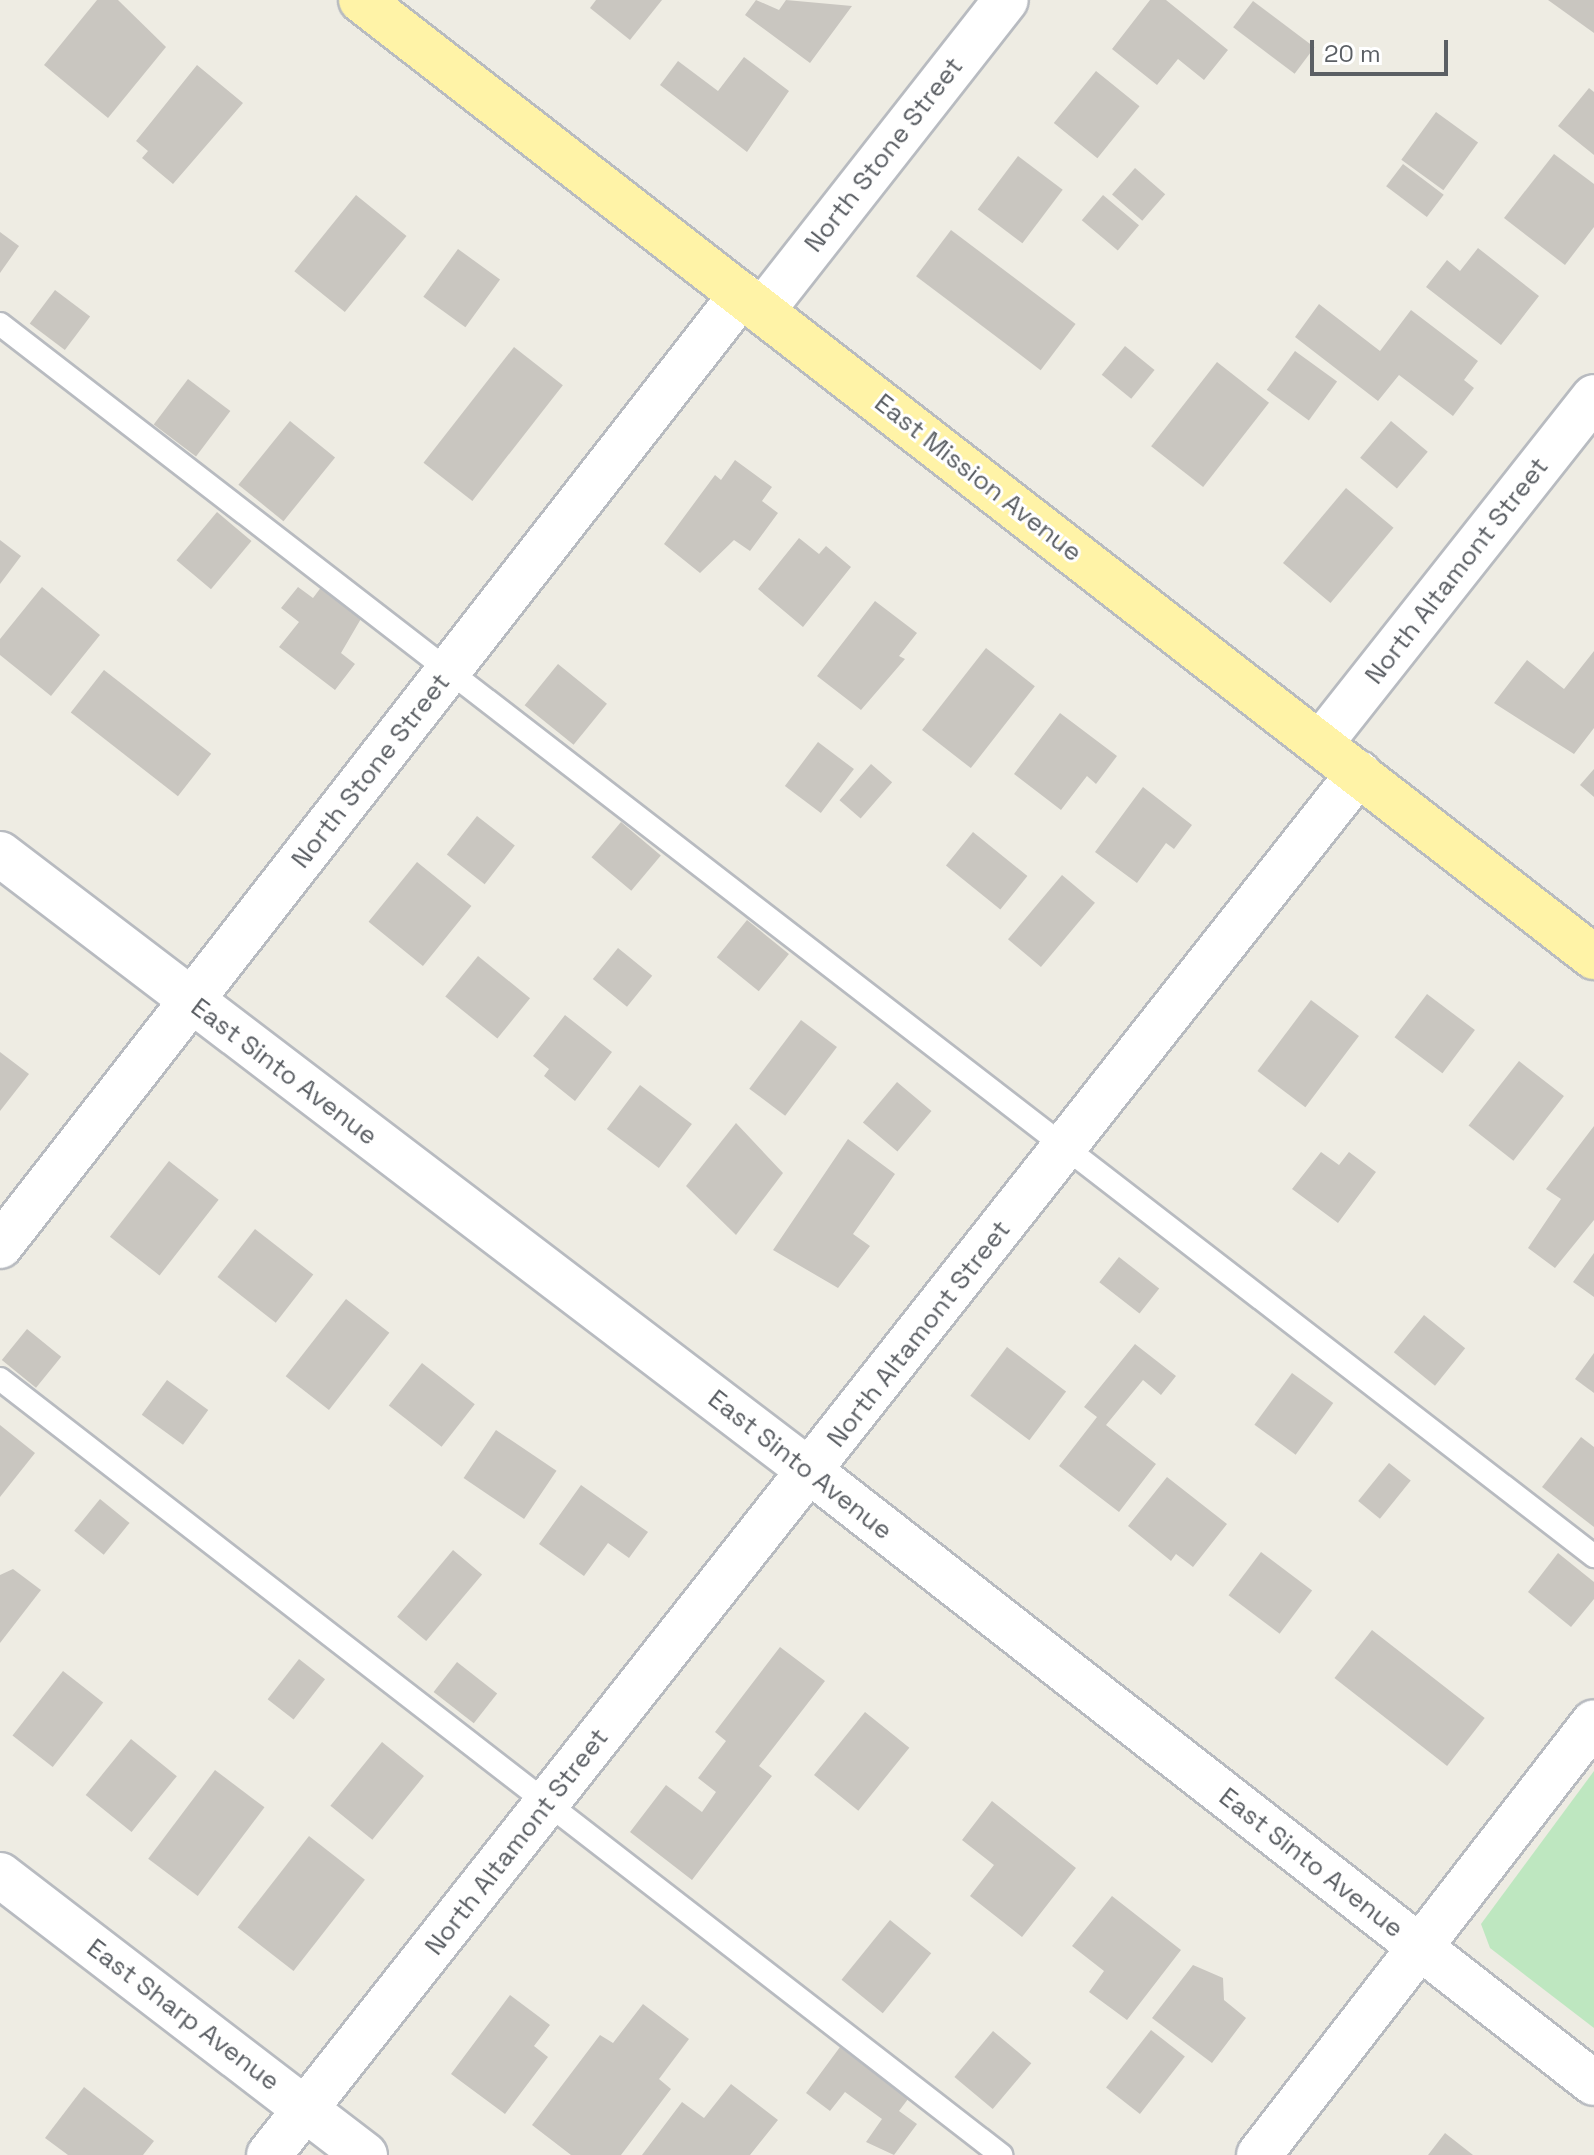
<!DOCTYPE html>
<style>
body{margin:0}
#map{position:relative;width:1594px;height:2155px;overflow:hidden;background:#eeece3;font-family:"Space Grotesk",sans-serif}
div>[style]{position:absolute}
.green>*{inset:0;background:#bee7c0}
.building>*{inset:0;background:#c9c6c0;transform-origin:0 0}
.roads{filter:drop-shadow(2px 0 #b8bbc0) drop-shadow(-2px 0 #b8bbc0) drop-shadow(0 2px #b8bbc0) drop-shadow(0 -2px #b8bbc0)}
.lane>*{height:22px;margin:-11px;padding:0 11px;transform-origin:11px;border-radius:11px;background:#fff}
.street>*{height:44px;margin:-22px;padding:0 22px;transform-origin:22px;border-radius:22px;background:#fff}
.primary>*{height:44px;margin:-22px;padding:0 22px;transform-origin:22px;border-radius:22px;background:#fff3a7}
span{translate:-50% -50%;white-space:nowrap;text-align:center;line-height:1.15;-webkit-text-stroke:6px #fff;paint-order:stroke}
.street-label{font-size:26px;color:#5b5f64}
.scale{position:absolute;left:1310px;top:40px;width:138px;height:36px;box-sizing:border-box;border:4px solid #5b5f64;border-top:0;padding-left:10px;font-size:24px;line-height:28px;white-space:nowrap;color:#5b5f64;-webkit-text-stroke:6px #fff;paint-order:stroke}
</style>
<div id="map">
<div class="green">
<i style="clip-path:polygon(1594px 1771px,1594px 2028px,1490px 1948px,1481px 1924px)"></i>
</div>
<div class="building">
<i style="clip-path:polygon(97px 0,118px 0,166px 47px,108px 118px,44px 65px)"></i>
<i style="clip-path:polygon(596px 0,662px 0,630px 40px,590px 8px)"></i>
<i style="clip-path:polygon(756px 0,779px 10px,786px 0,852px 6px,810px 63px,745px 15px)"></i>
<i style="clip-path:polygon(1150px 0,1166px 0,1228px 50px,1204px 80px,1178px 59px,1157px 85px,1112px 49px)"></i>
<i style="clip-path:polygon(1548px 0,1594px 0,1594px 33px)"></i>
<i style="left:1253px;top:1px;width:77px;height:33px;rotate:37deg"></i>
<i style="clip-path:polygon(744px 57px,789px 91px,747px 152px,660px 85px,678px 61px,718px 91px)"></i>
<i style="clip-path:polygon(197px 65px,243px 103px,173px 184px,142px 158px,148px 151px,136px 141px)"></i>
<i style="left:1096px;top:71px;width:56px;height:67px;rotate:39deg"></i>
<i style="clip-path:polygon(1589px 88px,1594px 92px,1594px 155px,1558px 126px)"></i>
<i style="left:1436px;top:112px;width:52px;height:59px;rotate:36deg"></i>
<i style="clip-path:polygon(1554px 154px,1594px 184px,1594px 227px,1565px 265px,1504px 218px)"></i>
<i style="left:1018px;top:156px;width:56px;height:67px;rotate:37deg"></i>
<i style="left:1403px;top:164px;width:51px;height:28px;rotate:37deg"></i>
<i style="left:1135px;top:168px;width:40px;height:35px;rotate:41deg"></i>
<i style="left:356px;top:195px;width:65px;height:98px;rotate:39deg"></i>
<i style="left:1103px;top:195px;width:47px;height:33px;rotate:40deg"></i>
<i style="left:951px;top:230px;width:156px;height:58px;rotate:37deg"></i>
<i style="clip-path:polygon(0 232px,19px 246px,0 273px)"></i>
<i style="clip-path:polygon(1478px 248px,1539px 296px,1501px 345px,1426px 287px,1447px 260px,1460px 271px)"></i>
<i style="left:458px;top:249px;width:52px;height:59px;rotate:36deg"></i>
<i style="left:55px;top:290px;width:44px;height:42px;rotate:37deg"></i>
<i style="clip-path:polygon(1319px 304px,1380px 351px,1411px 310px,1478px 361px,1464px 380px,1474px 388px,1453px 416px,1399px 375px,1378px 401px,1295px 337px)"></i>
<i style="left:1125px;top:346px;width:38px;height:37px;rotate:39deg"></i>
<i style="left:514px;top:347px;width:62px;height:147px;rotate:38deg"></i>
<i style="left:1295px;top:351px;width:52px;height:48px;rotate:36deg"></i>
<i style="left:1217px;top:362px;width:66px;height:107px;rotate:38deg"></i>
<i style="left:188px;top:379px;width:53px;height:57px;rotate:37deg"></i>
<i style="left:290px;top:421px;width:58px;height:82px;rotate:39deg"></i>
<i style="left:1391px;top:421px;width:48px;height:48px;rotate:40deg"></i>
<i style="clip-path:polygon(735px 460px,772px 487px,762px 501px,778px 513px,750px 551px,734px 540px,700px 573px,664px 544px,715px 475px,721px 480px)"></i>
<i style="left:1346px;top:488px;width:62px;height:98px;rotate:40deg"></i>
<i style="left:217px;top:512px;width:45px;height:63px;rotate:40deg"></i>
<i style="clip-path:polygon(799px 538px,819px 554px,826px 546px,851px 567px,803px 627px,758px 589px)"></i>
<i style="clip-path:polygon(0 540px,21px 556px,0 584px)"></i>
<i style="clip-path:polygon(322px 586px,362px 617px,341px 653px,355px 664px,335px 690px,279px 647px,299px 622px,281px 608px,298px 587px,313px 598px)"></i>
<i style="clip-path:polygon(42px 587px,100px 635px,51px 696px,0 655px,0 639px)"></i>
<i style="clip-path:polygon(875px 601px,917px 633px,899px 656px,905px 659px,861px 710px,817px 676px)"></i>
<i style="left:986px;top:648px;width:62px;height:104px;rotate:38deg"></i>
<i style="clip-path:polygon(1594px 651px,1594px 728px,1574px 754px,1494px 703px,1527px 660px,1564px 689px)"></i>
<i style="left:558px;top:664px;width:63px;height:53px;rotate:39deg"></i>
<i style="left:104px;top:670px;width:136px;height:54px;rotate:38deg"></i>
<i style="clip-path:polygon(1060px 713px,1117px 756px,1096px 784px,1087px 776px,1061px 810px,1014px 774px)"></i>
<i style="left:818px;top:742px;width:45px;height:55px;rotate:37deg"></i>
<i style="left:871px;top:764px;width:28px;height:48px;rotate:41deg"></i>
<i style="clip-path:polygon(1594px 769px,1594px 797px,1580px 785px)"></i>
<i style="clip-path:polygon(1143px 787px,1192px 825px,1174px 849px,1166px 843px,1137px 883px,1095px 852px)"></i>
<i style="left:477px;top:816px;width:48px;height:49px;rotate:38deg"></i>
<i style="left:621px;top:822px;width:52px;height:46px;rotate:40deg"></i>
<i style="left:973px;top:832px;width:70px;height:43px;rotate:39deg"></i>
<i style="left:417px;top:862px;width:70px;height:77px;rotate:39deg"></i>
<i style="left:1062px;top:875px;width:43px;height:84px;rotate:40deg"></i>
<i style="left:747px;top:920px;width:54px;height:48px;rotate:39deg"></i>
<i style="left:618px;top:948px;width:44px;height:40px;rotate:39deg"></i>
<i style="left:478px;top:956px;width:67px;height:52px;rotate:39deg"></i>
<i style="left:1427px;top:994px;width:60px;height:54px;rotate:37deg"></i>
<i style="left:1311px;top:1000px;width:60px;height:89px;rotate:37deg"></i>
<i style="clip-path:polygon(565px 1015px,612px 1052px,575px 1101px,544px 1076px,549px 1069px,533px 1056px)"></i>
<i style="left:801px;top:1020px;width:45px;height:86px;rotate:37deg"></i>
<i style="clip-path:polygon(0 1052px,29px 1074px,0 1111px)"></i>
<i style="left:1519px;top:1061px;width:57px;height:82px;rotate:38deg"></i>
<i style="left:897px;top:1082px;width:45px;height:53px;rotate:40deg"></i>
<i style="left:640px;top:1085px;width:65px;height:55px;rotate:37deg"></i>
<i style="clip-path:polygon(736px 1123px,783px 1173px,736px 1235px,686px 1186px)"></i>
<i style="clip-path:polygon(1594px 1126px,1594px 1220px,1555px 1268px,1528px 1248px,1561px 1199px,1546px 1189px)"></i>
<i style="clip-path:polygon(848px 1139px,895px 1174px,853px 1234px,870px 1246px,838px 1288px,773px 1250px)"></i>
<i style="clip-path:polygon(1321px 1152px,1339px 1165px,1349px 1152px,1376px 1172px,1338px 1223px,1292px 1189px)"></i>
<i style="left:169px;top:1161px;width:63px;height:96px;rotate:38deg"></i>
<i style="left:255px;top:1229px;width:74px;height:61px;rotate:38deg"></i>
<i style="clip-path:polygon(1594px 1253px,1594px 1297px,1573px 1282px)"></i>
<i style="left:1119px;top:1257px;width:51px;height:32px;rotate:38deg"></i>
<i style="left:346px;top:1299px;width:55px;height:98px;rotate:38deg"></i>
<i style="left:1424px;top:1315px;width:53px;height:48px;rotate:39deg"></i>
<i style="left:27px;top:1329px;width:44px;height:40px;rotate:39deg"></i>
<i style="clip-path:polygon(1135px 1344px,1176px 1376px,1161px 1395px,1143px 1380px,1106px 1425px,1156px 1464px,1119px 1512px,1059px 1466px,1097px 1417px,1084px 1407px)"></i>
<i style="left:1007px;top:1347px;width:74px;height:61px;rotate:37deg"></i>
<i style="clip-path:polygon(1594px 1353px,1594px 1393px,1575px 1379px)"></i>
<i style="left:422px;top:1363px;width:67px;height:54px;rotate:38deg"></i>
<i style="left:1292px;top:1373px;width:51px;height:64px;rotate:36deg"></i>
<i style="left:167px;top:1380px;width:51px;height:43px;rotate:36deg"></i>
<i style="clip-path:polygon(0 1425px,35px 1453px,0 1497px)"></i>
<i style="left:496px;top:1430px;width:73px;height:58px;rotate:34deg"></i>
<i style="clip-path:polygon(1581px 1437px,1594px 1447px,1594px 1527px,1542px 1487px)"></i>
<i style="left:1389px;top:1463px;width:28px;height:49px;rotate:39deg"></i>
<i style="clip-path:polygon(1167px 1477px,1227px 1524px,1193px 1567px,1176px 1554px,1171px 1561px,1128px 1526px)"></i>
<i style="clip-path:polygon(581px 1485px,648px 1532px,629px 1558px,608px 1543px,584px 1576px,539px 1544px)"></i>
<i style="left:100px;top:1499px;width:38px;height:41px;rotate:39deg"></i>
<i style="left:453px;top:1550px;width:38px;height:87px;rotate:40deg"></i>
<i style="left:1261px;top:1552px;width:64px;height:54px;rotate:37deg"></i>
<i style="clip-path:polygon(1558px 1553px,1594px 1582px,1594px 1599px,1571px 1627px,1528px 1592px)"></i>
<i style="clip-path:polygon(13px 1569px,41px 1590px,0 1643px,0 1575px)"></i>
<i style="left:1372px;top:1630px;width:143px;height:61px;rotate:38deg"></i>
<i style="clip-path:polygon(780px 1647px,825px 1681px,759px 1766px,772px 1776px,692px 1880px,630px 1832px,666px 1785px,702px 1812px,716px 1792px,698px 1778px,726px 1741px,715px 1732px)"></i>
<i style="left:299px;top:1659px;width:33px;height:51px;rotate:38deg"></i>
<i style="left:457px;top:1662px;width:51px;height:38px;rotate:38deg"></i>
<i style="left:63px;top:1671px;width:51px;height:82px;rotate:38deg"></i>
<i style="left:865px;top:1712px;width:57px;height:81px;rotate:39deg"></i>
<i style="left:131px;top:1739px;width:59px;height:72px;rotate:39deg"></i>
<i style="left:382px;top:1742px;width:54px;height:82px;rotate:39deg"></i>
<i style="left:215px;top:1770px;width:62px;height:111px;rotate:37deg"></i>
<i style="clip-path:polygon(992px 1801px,1076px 1868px,1022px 1937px,970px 1896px,994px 1865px,962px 1840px)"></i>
<i style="left:309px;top:1836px;width:71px;height:116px;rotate:38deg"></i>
<i style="clip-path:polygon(1112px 1896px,1181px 1950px,1127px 2020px,1089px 1992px,1104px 1971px,1072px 1946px)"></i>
<i style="left:890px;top:1920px;width:53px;height:77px;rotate:39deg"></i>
<i style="clip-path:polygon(1193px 1965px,1223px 1978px,1224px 2000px,1246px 2018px,1212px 2063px,1152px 2018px)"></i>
<i style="clip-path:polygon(510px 1995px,550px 2025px,534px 2046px,548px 2057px,505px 2114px,451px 2074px)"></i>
<i style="clip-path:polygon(643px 2004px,689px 2039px,659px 2079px,671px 2089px,621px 2155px,571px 2155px,532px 2125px,600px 2035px,613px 2043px)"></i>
<i style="left:1151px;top:2030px;width:43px;height:73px;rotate:38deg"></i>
<i style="left:993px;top:2031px;width:50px;height:60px;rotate:40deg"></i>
<i style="clip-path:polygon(840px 2047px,908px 2099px,899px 2111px,917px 2124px,894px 2155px,866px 2142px,882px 2119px,845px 2092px,830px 2111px,806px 2093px)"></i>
<i style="clip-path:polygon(731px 2084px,778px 2120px,750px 2155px,642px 2155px,682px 2102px,704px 2118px)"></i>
<i style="clip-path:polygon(84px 2087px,154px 2141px,143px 2155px,68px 2155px,45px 2138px)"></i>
<i style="clip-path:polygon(1445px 2133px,1473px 2155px,1428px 2155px)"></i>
</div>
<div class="roads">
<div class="lane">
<i style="left:0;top:324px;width:2015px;rotate:37.7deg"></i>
<i style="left:0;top:1379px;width:1267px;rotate:37.78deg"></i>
</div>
<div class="street">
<i style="left:762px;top:311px;width:395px;rotate:-51.9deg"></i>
<i style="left:1320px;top:744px;width:442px;rotate:-51.7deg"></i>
<i style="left:0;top:854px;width:1020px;rotate:37.31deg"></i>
<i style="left:811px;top:1472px;width:993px;rotate:37.97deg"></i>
<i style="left:0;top:1246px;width:1206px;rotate:-52.07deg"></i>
<i style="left:0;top:1875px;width:460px;rotate:37.5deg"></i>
<i style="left:269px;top:2155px;width:1760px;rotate:-51.74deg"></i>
<i style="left:1259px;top:2155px;width:547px;rotate:-52.27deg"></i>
</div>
<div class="primary">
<i style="left:361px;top:0;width:1561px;rotate:37.82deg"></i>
</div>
</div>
<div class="street-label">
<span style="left:884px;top:155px;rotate:-52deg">North Stone Street</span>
<span style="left:978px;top:478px;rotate:38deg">East Mission Avenue</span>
<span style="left:1457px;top:571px;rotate:-52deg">North Altamont Street</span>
<span style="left:371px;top:771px;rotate:-52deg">North Stone Street</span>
<span style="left:284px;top:1072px;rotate:37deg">East Sinto Avenue</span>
<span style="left:919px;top:1334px;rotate:-52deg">North Altamont Street</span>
<span style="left:800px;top:1465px;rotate:38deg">East Sinto Avenue</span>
<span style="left:517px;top:1842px;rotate:-52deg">North Altamont Street</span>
<span style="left:1311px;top:1863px;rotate:38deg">East Sinto Avenue</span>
<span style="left:183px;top:2015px;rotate:37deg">East Sharp Avenue</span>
</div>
<div class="scale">20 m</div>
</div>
